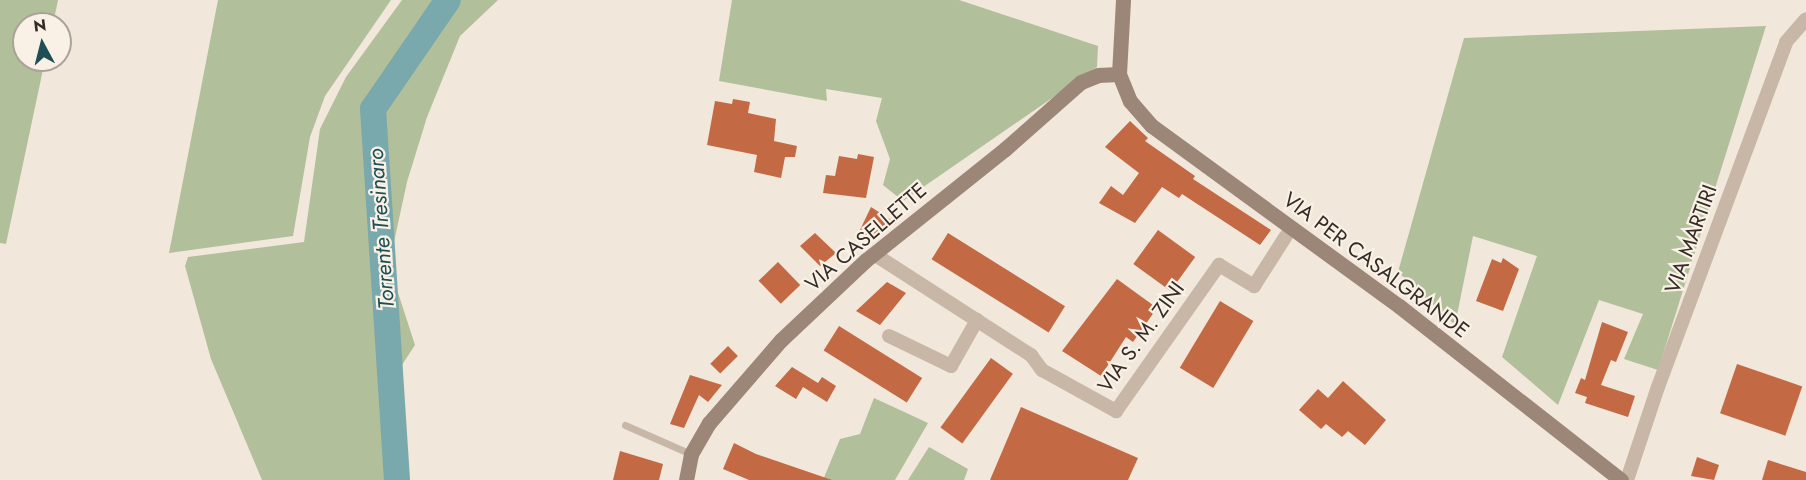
<!DOCTYPE html>
<style>
body{margin:0}
#map{position:relative;width:1806px;height:480px;overflow:hidden;background:#f1e7da;font-family:Jost,sans-serif}
div>[style]{position:absolute}
.green>*{inset:0;background:#b1bf9a}
.river>*{height:26px;margin:-13px;padding:0 13px;transform-origin:13px;border-radius:13px;background:#79a8ad}
.building>*{inset:0;background:#c36a45;transform-origin:0 0}
.lane>*{height:7px;margin:-3.5px;padding:0 3.5px;transform-origin:3.5px;border-radius:3.5px;background:#c8b7a6}
.street>*{height:14px;margin:-7px;padding:0 7px;transform-origin:7px;border-radius:7px;background:#c8b7a6}
.secondary>*{height:15px;margin:-7.5px;padding:0 7.5px;transform-origin:7.5px;border-radius:7.5px;background:#9c8678}
span{translate:-50% -50%;white-space:nowrap;text-align:center;line-height:1.15;-webkit-text-stroke:4.5px #f9f1e6;paint-order:stroke}
.street-label{font-size:21px;color:#352c27}
.water-label{font-size:22px;color:#1d4f55;font-style:italic}
.north{position:absolute;left:12px;top:12px;width:60px;height:60px;box-sizing:border-box;background:#f9f1e6;border:2px solid #aba29a;border-radius:50%;rotate:353deg;font-size:16px;font-weight:700;line-height:24px;text-align:center;color:#352c27}
.north::after{content:'';display:block;margin:auto;width:21px;height:27px;background:#1d4f55;clip-path:polygon(50% 0,100% 100%,50% 72%,0 100%)}
</style>
<div id="map">
<div class="green">
<i style="clip-path:polygon(0 0,58px 0,53px 24px,24px 24px,24px 60px,45px 60px,6px 244px,0 243px)"></i>
<i style="clip-path:polygon(218px 0,391px 0,325px 96px,310px 137px,293px 236px,169px 253px)"></i>
<i style="clip-path:polygon(402px 0,498px 0,460px 36px,427px 117px,407px 182px,389px 265px,415px 345px,398px 371px,407px 480px,262px 480px,211px 359px,185px 266px,188px 257px,304px 242px,320px 129px,346px 77px)"></i>
<i style="clip-path:polygon(732px 0,959px 0,1098px 46px,1097px 67px,903px 201px,883px 185px,890px 159px,876px 121px,882px 98px,826px 89px,827px 101px,719px 81px)"></i>
<i style="clip-path:polygon(1766px 26px,1658px 370px,1624px 359px,1643px 314px,1599px 300px,1558px 405px,1502px 357px,1537px 256px,1473px 236px,1455px 325px,1398px 272px,1464px 38px)"></i>
<i style="clip-path:polygon(874px 398px,928px 423px,895px 480px,823px 480px,840px 439px,860px 434px)"></i>
<i style="clip-path:polygon(929px 447px,968px 469px,964px 480px,908px 480px)"></i>
</div>
<div class="river">
<i style="left:397px;top:480px;width:372px;rotate:-93.7deg"></i>
<i style="left:373px;top:109px;width:132px;rotate:-55.5deg"></i>
</div>
<div class="building">
<i style="clip-path:polygon(733px 99px,750px 102px,748px 113px,776px 119px,774px 141px,797px 146px,795px 157px,785px 157px,781px 178px,754px 172px,757px 155px,707px 145px,715px 101px,732px 104px)"></i>
<i style="clip-path:polygon(1130px 121px,1148px 138px,1145px 141px,1195px 176px,1193px 179px,1271px 230px,1260px 245px,1182px 194px,1179px 198px,1162px 187px,1135px 223px,1099px 203px,1111px 186px,1123px 195px,1139px 173px,1105px 147px)"></i>
<i style="clip-path:polygon(858px 154px,874px 157px,866px 198px,823px 193px,826px 175px,835px 176px,839px 156px,857px 159px)"></i>
<i style="clip-path:polygon(871px 207px,896px 223px,875px 239px,859px 232px)"></i>
<i style="left:1158px;top:230px;width:46px;height:42px;rotate:36deg"></i>
<i style="clip-path:polygon(815px 233px,836px 253px,820px 266px,800px 246px)"></i>
<i style="left:948px;top:233px;width:138px;height:31px;rotate:32deg"></i>
<i style="clip-path:polygon(1503px 258px,1519px 269px,1503px 311px,1476px 301px,1492px 259px,1501px 263px)"></i>
<i style="left:778px;top:262px;width:32px;height:27px;rotate:46deg"></i>
<i style="clip-path:polygon(1117px 279px,1157px 308px,1133px 342px,1126px 337px,1101px 376px,1062px 351px)"></i>
<i style="clip-path:polygon(887px 282px,906px 293px,880px 325px,856px 311px)"></i>
<i style="left:1220px;top:301px;width:39px;height:78px;rotate:31deg"></i>
<i style="clip-path:polygon(1602px 322px,1628px 332px,1616px 362px,1611px 360px,1601px 385px,1635px 396px,1628px 417px,1585px 403px,1587px 397px,1575px 393px,1581px 378px,1585px 380px)"></i>
<i style="left:839px;top:326px;width:98px;height:29px;rotate:32deg"></i>
<i style="left:728px;top:346px;width:14px;height:25px;rotate:45deg"></i>
<i style="left:991px;top:358px;width:27px;height:86px;rotate:36deg"></i>
<i style="left:1737px;top:364px;width:69px;height:52px;rotate:19deg"></i>
<i style="clip-path:polygon(792px 367px,818px 383px,822px 377px,836px 386px,827px 402px,803px 387px,796px 399px,775px 386px)"></i>
<i style="clip-path:polygon(690px 375px,722px 385px,708px 402px,699px 395px,684px 428px,670px 424px)"></i>
<i style="clip-path:polygon(1343px 381px,1386px 420px,1365px 445px,1348px 431px,1342px 437px,1326px 424px,1321px 429px,1299px 410px,1318px 389px,1328px 398px)"></i>
<i style="clip-path:polygon(1021px 407px,1138px 458px,1128px 480px,990px 480px)"></i>
<i style="clip-path:polygon(734px 443px,756px 454px,832px 480px,749px 480px,723px 469px)"></i>
<i style="clip-path:polygon(620px 451px,663px 464px,659px 480px,613px 480px)"></i>
<i style="clip-path:polygon(1697px 457px,1719px 465px,1714px 480px,1691px 476px)"></i>
<i style="clip-path:polygon(1768px 460px,1806px 472px,1806px 480px,1762px 480px)"></i>
</div>
<div class="lane">
<i style="left:625px;top:425px;width:72px;rotate:23.7deg"></i>
</div>
<div class="street">
<i style="left:874px;top:254px;width:187px;rotate:32.8deg"></i>
<i style="left:1031px;top:355px;width:19px;rotate:54deg"></i>
<i style="left:1042px;top:370px;width:85px;rotate:29deg"></i>
<i style="left:1116px;top:411px;width:179px;rotate:-54.8deg"></i>
<i style="left:1219px;top:265px;width:41px;rotate:31deg"></i>
<i style="left:1254px;top:286px;width:59px;rotate:-57.4deg"></i>
<i style="left:889px;top:336px;width:69px;rotate:25.8deg"></i>
<i style="left:951px;top:366px;width:53px;rotate:-60.5deg"></i>
<i style="left:1627px;top:480px;width:98px;rotate:-71.6deg"></i>
<i style="left:1658px;top:387px;width:368px;rotate:-69.6deg"></i>
<i style="left:1786px;top:42px;width:30px;rotate:-49deg"></i>
</div>
<div class="secondary">
<i style="left:1123px;top:0;width:74px;rotate:93.1deg"></i>
<i style="left:1119px;top:74px;width:29px;rotate:68deg"></i>
<i style="left:1130px;top:101px;width:33px;rotate:49deg"></i>
<i style="left:1152px;top:126px;width:306px;rotate:36.1deg"></i>
<i style="left:1399px;top:306px;width:282px;rotate:38.1deg"></i>
<i style="left:686px;top:480px;width:26px;rotate:-79deg"></i>
<i style="left:691px;top:454px;width:36px;rotate:-60deg"></i>
<i style="left:709px;top:423px;width:110px;rotate:-49.1deg"></i>
<i style="left:781px;top:340px;width:117px;rotate:-43.3deg"></i>
<i style="left:866px;top:260px;width:178px;rotate:-38.6deg"></i>
<i style="left:1005px;top:149px;width:101px;rotate:-41.4deg"></i>
<i style="left:1081px;top:82px;width:18px;rotate:-22deg"></i>
<i style="left:1098px;top:75px;width:21px;rotate:-3deg"></i>
</div>
<div class="street-label">
<span style="left:866px;top:237px;rotate:-41deg">VIA CASELLETTE</span>
<span style="left:1691px;top:239px;rotate:-70deg">VIA MARTIRI</span>
<span style="left:1376px;top:265px;rotate:37deg">VIA PER CASALGRANDE</span>
<span style="left:1141px;top:337px;rotate:-54deg">VIA S. M. ZINI</span>
</div>
<div class="water-label">
<span style="left:381px;top:229px;rotate:-94deg">Torrente Tresinaro</span>
</div>
<div class="north">N</div>
</div>
